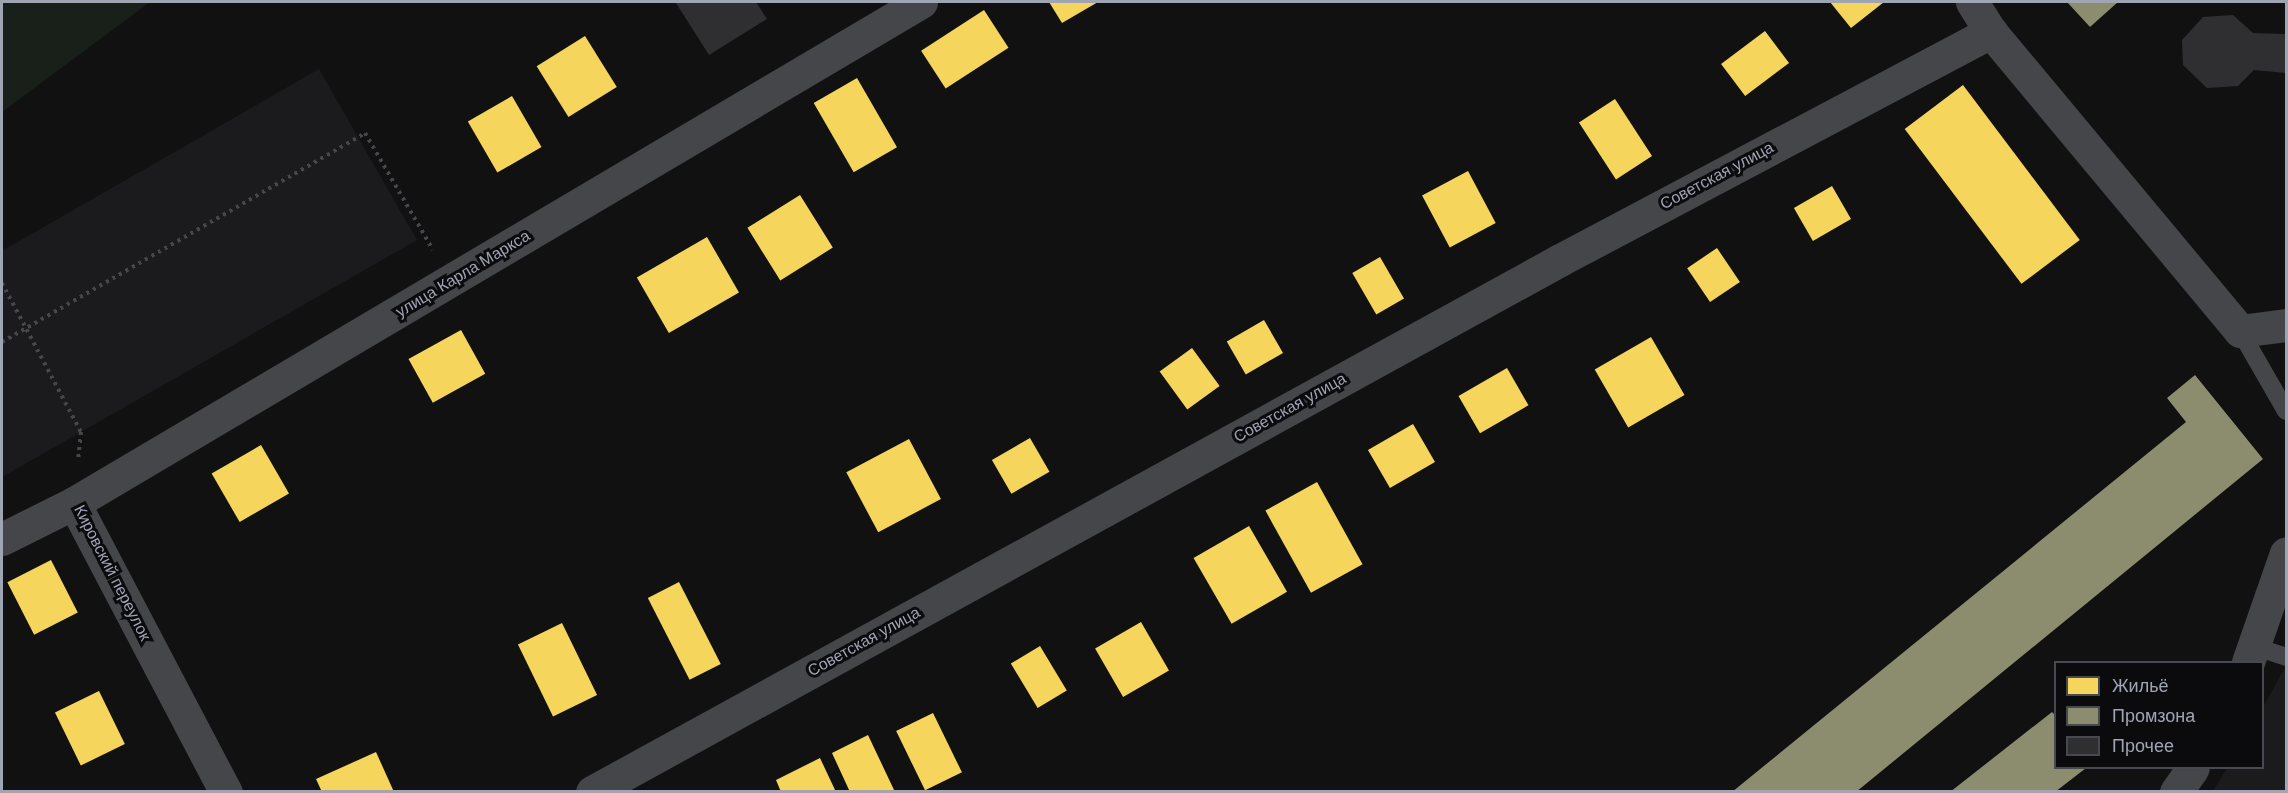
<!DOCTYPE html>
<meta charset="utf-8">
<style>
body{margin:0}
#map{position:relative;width:2288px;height:793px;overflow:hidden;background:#111;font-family:Arial,sans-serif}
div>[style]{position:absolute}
.built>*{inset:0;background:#1b1b1d}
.green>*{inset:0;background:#19201a}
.homes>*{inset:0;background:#f6d55c;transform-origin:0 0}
.industry>*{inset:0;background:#8c8c6e}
.building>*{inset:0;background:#2f2f31}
.path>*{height:4px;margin-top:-2px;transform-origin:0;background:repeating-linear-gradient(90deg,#46474c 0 3px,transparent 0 7.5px)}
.service>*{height:18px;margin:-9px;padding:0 9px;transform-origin:9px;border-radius:9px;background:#45464a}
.minor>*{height:33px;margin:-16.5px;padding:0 16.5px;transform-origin:16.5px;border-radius:16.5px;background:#45464a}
span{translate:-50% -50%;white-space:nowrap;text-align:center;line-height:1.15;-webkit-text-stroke:6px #0b0b0d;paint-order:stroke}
.street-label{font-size:16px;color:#a0a5b4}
.frame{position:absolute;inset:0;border:3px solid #a0a5b4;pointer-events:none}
.legend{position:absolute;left:2054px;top:661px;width:210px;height:108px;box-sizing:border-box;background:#0b0b0d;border:2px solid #474950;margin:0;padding:8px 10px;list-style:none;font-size:18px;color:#a0a5b4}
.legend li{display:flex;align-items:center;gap:12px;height:30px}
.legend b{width:30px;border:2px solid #474950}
</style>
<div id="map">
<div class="built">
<i style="clip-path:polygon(319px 69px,417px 240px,2px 477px,2px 251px)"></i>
<i style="clip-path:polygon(2286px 666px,2286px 791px,2213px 791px,2227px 768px,2262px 768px,2263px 707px)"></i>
</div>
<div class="green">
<i style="clip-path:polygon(2px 2px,150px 2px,2px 112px)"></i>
</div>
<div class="homes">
<i style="clip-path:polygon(1049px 2px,1098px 2px,1062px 23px)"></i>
<i style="clip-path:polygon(1830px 2px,1884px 2px,1851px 28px)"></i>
<i style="left:984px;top:10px;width:45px;height:75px;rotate:57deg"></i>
<i style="left:1765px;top:31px;width:40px;height:55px;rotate:53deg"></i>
<i style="left:585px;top:36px;width:60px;height:57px;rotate:58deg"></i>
<i style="left:857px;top:78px;width:80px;height:50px;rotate:60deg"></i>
<i style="left:1963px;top:85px;width:194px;height:73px;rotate:53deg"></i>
<i style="left:512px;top:96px;width:59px;height:51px;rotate:60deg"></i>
<i style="left:1615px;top:99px;width:68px;height:43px;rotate:57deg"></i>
<i style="left:1468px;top:171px;width:59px;height:52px;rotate:62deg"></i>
<i style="left:1832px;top:186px;width:38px;height:44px;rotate:60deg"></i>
<i style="left:800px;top:195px;width:62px;height:62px;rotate:58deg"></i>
<i style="left:707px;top:237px;width:64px;height:81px;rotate:60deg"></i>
<i style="left:1717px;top:248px;width:41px;height:36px;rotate:56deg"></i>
<i style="left:1380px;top:257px;width:48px;height:32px;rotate:60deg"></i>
<i style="left:1264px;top:320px;width:38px;height:43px;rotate:60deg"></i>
<i style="left:461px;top:330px;width:50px;height:60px;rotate:61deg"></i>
<i style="left:1651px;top:337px;width:67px;height:65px;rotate:60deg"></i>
<i style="left:1192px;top:348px;width:47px;height:40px;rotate:54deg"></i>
<i style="left:1507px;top:368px;width:43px;height:56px;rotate:60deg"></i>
<i style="left:1413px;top:424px;width:44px;height:52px;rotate:60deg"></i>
<i style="left:1030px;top:438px;width:39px;height:44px;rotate:60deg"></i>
<i style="left:909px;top:439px;width:68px;height:71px;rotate:62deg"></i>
<i style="left:261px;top:445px;width:56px;height:57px;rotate:60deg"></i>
<i style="left:1317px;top:482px;width:94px;height:59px;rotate:61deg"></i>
<i style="left:1249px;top:526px;width:76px;height:64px;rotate:60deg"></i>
<i style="left:51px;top:560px;width:59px;height:49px;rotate:63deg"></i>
<i style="left:679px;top:582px;width:92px;height:35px;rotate:63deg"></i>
<i style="left:1141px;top:622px;width:56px;height:53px;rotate:60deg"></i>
<i style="left:562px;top:623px;width:80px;height:49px;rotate:64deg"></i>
<i style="left:1040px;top:646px;width:52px;height:34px;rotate:59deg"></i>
<i style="left:99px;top:691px;width:59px;height:49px;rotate:64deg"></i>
<i style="left:933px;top:713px;width:66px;height:41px;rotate:64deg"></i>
<i style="clip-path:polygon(868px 735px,895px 792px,850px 792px,832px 753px)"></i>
<i style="clip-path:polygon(376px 752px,394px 792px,322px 792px,316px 779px)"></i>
<i style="clip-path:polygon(820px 758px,836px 792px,781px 792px,776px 780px)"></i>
</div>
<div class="industry">
<i style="clip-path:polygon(2067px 2px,2118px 2px,2090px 27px)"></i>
<i style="clip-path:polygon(2195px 375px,2263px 459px,1856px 792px,1732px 792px,2186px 422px,2167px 398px)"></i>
<i style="clip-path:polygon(2052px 712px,2056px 716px,2056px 768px,2086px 768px,2055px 792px,1950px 792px)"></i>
</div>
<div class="building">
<i style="clip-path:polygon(756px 2px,767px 19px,709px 55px,676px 3px)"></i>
<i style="clip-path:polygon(2233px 15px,2253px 33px,2286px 34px,2286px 73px,2254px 70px,2238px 86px,2207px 88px,2183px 65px,2182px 40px,2203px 17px)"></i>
</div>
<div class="path">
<i style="left:2px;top:283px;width:169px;rotate:62.1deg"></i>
<i style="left:81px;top:432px;width:28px;rotate:96deg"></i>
<i style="left:2px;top:342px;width:419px;rotate:-29.9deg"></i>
<i style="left:365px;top:133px;width:135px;rotate:59.8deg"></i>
</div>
<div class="service">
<i style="left:2240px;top:331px;width:92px;rotate:60.1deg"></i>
<i style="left:2256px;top:647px;width:32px;rotate:18deg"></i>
</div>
<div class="minor">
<i style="left:1972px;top:2px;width:36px;rotate:58deg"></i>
<i style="left:1991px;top:32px;width:389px;rotate:50.2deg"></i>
<i style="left:2240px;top:331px;width:46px;rotate:-7.4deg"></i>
<i style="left:74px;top:503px;width:327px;rotate:62.3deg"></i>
<i style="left:2px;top:539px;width:80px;rotate:-26.6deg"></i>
<i style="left:74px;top:503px;width:984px;rotate:-30.6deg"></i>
<i style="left:2248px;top:662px;width:115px;rotate:-70.8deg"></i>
<i style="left:592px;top:792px;width:1105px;rotate:-28.79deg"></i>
<i style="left:1560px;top:260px;width:488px;rotate:-27.9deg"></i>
<i style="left:2176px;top:792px;width:29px;rotate:-55deg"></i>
</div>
<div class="street-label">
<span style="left:1717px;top:176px;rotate:-28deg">Советская улица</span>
<span style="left:463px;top:274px;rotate:-31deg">улица Карла Маркса</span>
<span style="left:1290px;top:408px;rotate:-29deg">Советская улица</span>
<span style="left:112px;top:573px;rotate:63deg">Кировский переулок</span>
<span style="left:864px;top:642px;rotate:-29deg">Советская улица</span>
</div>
<div class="frame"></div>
<ul class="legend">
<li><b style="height:16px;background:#f6d55c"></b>Жильё</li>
<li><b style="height:16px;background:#8c8c6e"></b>Промзона</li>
<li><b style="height:16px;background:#2f2f31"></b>Прочее</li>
</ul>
</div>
